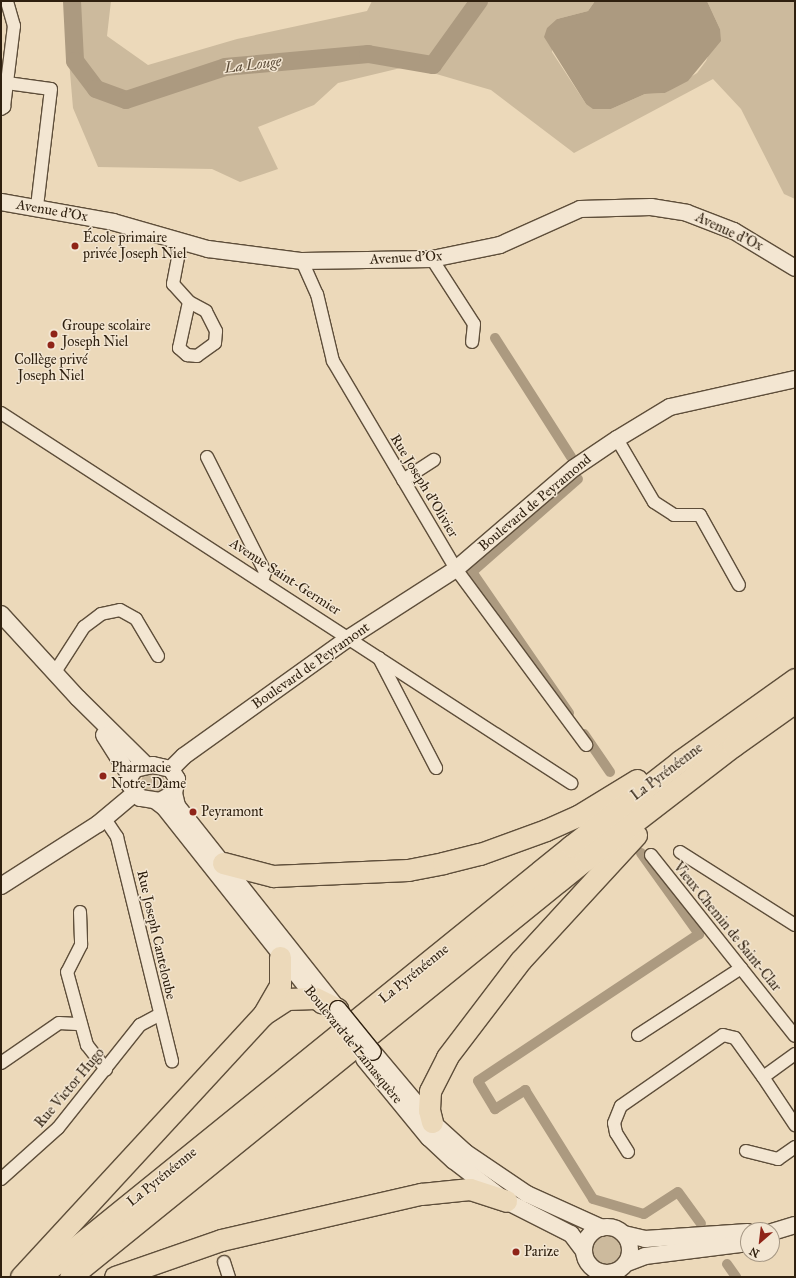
<!DOCTYPE html>
<meta charset="utf-8">
<style>
body{margin:0}
#map{position:relative;width:796px;height:1278px;overflow:hidden;background:#ecd9ba;font-family:"IM FELL Great Primer",serif}
div>[style]{position:absolute}
.green>*{inset:0;background:#ccba9d}
.round{border-radius:50%}
.water>*{inset:0;background:#ac9a80}
.canal>*{height:10px;margin:-5px;padding:0 5px;transform-origin:5px;border-radius:5px;background:#ac9a80}
.river>*{height:18px;margin:-9px;padding:0 9px;transform-origin:9px;border-radius:9px;background:#ac9a80}
.roads{filter:drop-shadow(1px 0 #5e4e3a) drop-shadow(-1px 0 #5e4e3a) drop-shadow(0 1px #5e4e3a) drop-shadow(0 -1px #5e4e3a)}
.street>*{height:12px;margin:-6px;padding:0 6px;transform-origin:6px;border-radius:6px;background:#f3e6d2}
.secondary>*{height:16px;margin:-8px;padding:0 8px;transform-origin:8px;border-radius:8px;background:#f3e6d2}
.secondary>.ring{margin:-8px;padding:0;box-sizing:content-box;background:none;border:16px solid #f3e6d2;border-radius:50%}
.highway>*{height:21px;margin:-10.5px;padding:0 10.5px;transform-origin:10.5px;border-radius:10.5px;background:#ecd9ba}
.bridges{filter:drop-shadow(1px 0 #2f200f) drop-shadow(-1px 0 #2f200f) drop-shadow(0 1px #2f200f) drop-shadow(0 -1px #2f200f)}
.secondary-bridge>*{height:16px;margin:-8px;padding:0 8px;transform-origin:8px;border-radius:8px;background:#f3e6d2}
.dots>*{width:11px;height:11px;translate:-50% -50%;box-sizing:border-box;border:2px solid #f3e6d2;border-radius:50%}
span{translate:-50% -50%;white-space:nowrap;text-align:center;line-height:1.15;-webkit-text-stroke:3px #f3e6d2;paint-order:stroke}
.street-label{font-size:14px;color:#2f200f}
.poi-label{font-size:14px;color:#2f200f}
.left{translate:0 -50%;text-align:left}
.water-label{font-size:15px;color:#5b4b37;font-style:italic}
.frame{position:absolute;inset:0;border:2px solid #2f200f;pointer-events:none}
.north{position:absolute;left:740px;top:1222px;width:40px;height:40px;box-sizing:border-box;background:#f3e6d2;border:1px solid #a59784;border-radius:50%;rotate:208deg;font-size:11px;font-weight:700;line-height:16px;text-align:center;color:#2f200f}
.north::after{content:'';display:block;margin:auto;width:14px;height:18px;background:#8f2418;clip-path:polygon(50% 0,100% 100%,50% 72%,0 100%)}
</style>
<div id="map">
<div class="green">
<i style="clip-path:polygon(64px 1px,111px 1px,107px 36px,148px 65px,237px 39px,367px 11px,372px 1px,595px 1px,588px 11px,557px 19px,552px 52px,586px 104px,611px 109px,645px 94px,665px 93px,697px 73px,706px 61px,720px 29px,707px 1px,795px 1px,795px 199px,784px 194px,741px 109px,713px 79px,574px 153px,491px 90px,409px 66px,338px 83px,314px 105px,258px 127px,278px 169px,240px 182px,212px 169px,98px 167px,73px 108px)"></i>
<i class="round" style="left:141px;top:771px;width:24px;height:24px"></i>
<i class="round" style="left:592px;top:1233px;width:32px;height:32px"></i>
</div>
<div class="water">
<i style="clip-path:polygon(595px 1px,707px 1px,720px 29px,721px 41px,688px 81px,665px 93px,645px 94px,611px 109px,593px 109px,586px 104px,544px 37px,547px 28px,557px 19px,588px 11px)"></i>
</div>
<div class="canal">
<i style="left:495px;top:338px;width:141px;rotate:57.4deg"></i>
<i style="left:569px;top:713px;width:171px;rotate:-124.5deg"></i>
<i style="left:472px;top:572px;width:141px;rotate:-41.3deg"></i>
<i style="left:584px;top:734px;width:46px;rotate:55.6deg"></i>
<i style="left:641px;top:853px;width:100px;rotate:54.4deg"></i>
<i style="left:699px;top:934px;width:265px;rotate:146.4deg"></i>
<i style="left:478px;top:1081px;width:33px;rotate:59deg"></i>
<i style="left:495px;top:1109px;width:36px;rotate:-32deg"></i>
<i style="left:525px;top:1090px;width:128px;rotate:58deg"></i>
<i style="left:593px;top:1199px;width:53px;rotate:16.4deg"></i>
<i style="left:644px;top:1214px;width:40px;rotate:-32.9deg"></i>
<i style="left:678px;top:1192px;width:39px;rotate:54deg"></i>
<i style="left:727px;top:1264px;width:16px;rotate:55deg"></i>
</div>
<div class="river">
<i style="left:72px;top:1px;width:60px;rotate:87.1deg"></i>
<i style="left:75px;top:61px;width:35px;rotate:53deg"></i>
<i style="left:96px;top:89px;width:32px;rotate:20deg"></i>
<i style="left:126px;top:100px;width:104px;rotate:-18.4deg"></i>
<i style="left:225px;top:67px;width:144px;rotate:-5.2deg"></i>
<i style="left:368px;top:54px;width:66px;rotate:9.6deg"></i>
<i style="left:433px;top:65px;width:79px;rotate:-54.3deg"></i>
</div>
<div class="roads">
<div class="street">
<i style="left:7px;top:83px;width:44px;rotate:7.8deg"></i>
<i style="left:51px;top:89px;width:118px;rotate:96.8deg"></i>
<i style="left:1px;top:109px;width:4px;rotate:-34deg"></i>
<i style="left:4px;top:107px;width:82px;rotate:-83deg"></i>
<i style="left:14px;top:26px;width:26px;rotate:-106deg"></i>
<i style="left:181px;top:242px;width:43px;rotate:100.8deg"></i>
<i style="left:173px;top:284px;width:24px;rotate:48deg"></i>
<i style="left:189px;top:302px;width:47px;rotate:102.3deg"></i>
<i style="left:179px;top:348px;width:11px;rotate:41deg"></i>
<i style="left:187px;top:355px;width:10px;rotate:6deg"></i>
<i style="left:197px;top:356px;width:22px;rotate:-36deg"></i>
<i style="left:215px;top:343px;width:12px;rotate:-85deg"></i>
<i style="left:216px;top:331px;width:22px;rotate:-117deg"></i>
<i style="left:206px;top:311px;width:19px;rotate:-152deg"></i>
<i style="left:432px;top:259px;width:77px;rotate:57.1deg"></i>
<i style="left:474px;top:324px;width:18px;rotate:96deg"></i>
<i style="left:302px;top:261px;width:36px;rotate:66deg"></i>
<i style="left:317px;top:294px;width:69px;rotate:76.6deg"></i>
<i style="left:333px;top:361px;width:242px;rotate:59.4deg"></i>
<i style="left:456px;top:569px;width:219px;rotate:53.5deg"></i>
<i style="left:1px;top:413px;width:680px;rotate:32.99deg"></i>
<i style="left:617px;top:439px;width:73px;rotate:59.6deg"></i>
<i style="left:654px;top:502px;width:24px;rotate:33deg"></i>
<i style="left:674px;top:515px;width:26px"></i>
<i style="left:700px;top:515px;width:80px;rotate:60.9deg"></i>
<i style="left:207px;top:457px;width:129px;rotate:63.2deg"></i>
<i style="left:265px;top:572px;width:9px;rotate:108deg"></i>
<i style="left:403px;top:480px;width:37px;rotate:-33deg"></i>
<i style="left:379px;top:658px;width:124px;rotate:62.6deg"></i>
<i style="left:55px;top:672px;width:54px;rotate:-57.2deg"></i>
<i style="left:84px;top:627px;width:21px;rotate:-37deg"></i>
<i style="left:101px;top:614px;width:19px;rotate:-12deg"></i>
<i style="left:120px;top:610px;width:18px;rotate:29deg"></i>
<i style="left:136px;top:619px;width:43px;rotate:59.3deg"></i>
<i style="left:105px;top:819px;width:22px;rotate:56deg"></i>
<i style="left:117px;top:837px;width:231px;rotate:76.2deg"></i>
<i style="left:680px;top:852px;width:136px;rotate:32.4deg"></i>
<i style="left:651px;top:855px;width:231px;rotate:51.5deg"></i>
<i style="left:80px;top:912px;width:33px;rotate:88deg"></i>
<i style="left:81px;top:945px;width:30px;rotate:117deg"></i>
<i style="left:67px;top:972px;width:76px;rotate:74.7deg"></i>
<i style="left:87px;top:1045px;width:31px;rotate:52deg"></i>
<i style="left:638px;top:1035px;width:123px;rotate:-33deg"></i>
<i style="left:795px;top:1054px;width:39px;rotate:144deg"></i>
<i style="left:763px;top:1077px;width:58px;rotate:56.3deg"></i>
<i style="left:1px;top:1063px;width:70px;rotate:-34.6deg"></i>
<i style="left:59px;top:1023px;width:22px;rotate:3deg"></i>
<i style="left:746px;top:1151px;width:33px;rotate:14deg"></i>
<i style="left:778px;top:1159px;width:21px;rotate:-35deg"></i>
<i style="left:628px;top:1152px;width:22px;rotate:-122deg"></i>
<i style="left:616px;top:1133px;width:10px;rotate:-101deg"></i>
<i style="left:614px;top:1123px;width:18px;rotate:-68deg"></i>
<i style="left:621px;top:1106px;width:124px;rotate:-34.8deg"></i>
<i style="left:723px;top:1035px;width:12px;rotate:14deg"></i>
<i style="left:735px;top:1038px;width:48px;rotate:54.3deg"></i>
<i style="left:1px;top:1179px;width:76px;rotate:-41.8deg"></i>
<i style="left:58px;top:1128px;width:132px;rotate:-51.5deg"></i>
<i style="left:140px;top:1025px;width:21px;rotate:-28deg"></i>
<i style="left:224px;top:1262px;width:16px;rotate:72deg"></i>
</div>
<div class="secondary">
<i style="left:1px;top:202px;width:114px;rotate:10.1deg"></i>
<i style="left:113px;top:222px;width:99px;rotate:15.9deg"></i>
<i style="left:208px;top:249px;width:95px;rotate:7.3deg"></i>
<i style="left:302px;top:261px;width:130px;rotate:-0.9deg"></i>
<i style="left:432px;top:259px;width:69px;rotate:-11.6deg"></i>
<i style="left:500px;top:245px;width:88px;rotate:-24.2deg"></i>
<i style="left:580px;top:209px;width:71px;rotate:-1.6deg"></i>
<i style="left:651px;top:207px;width:36px;rotate:9deg"></i>
<i style="left:687px;top:213px;width:50px;rotate:21deg"></i>
<i style="left:734px;top:231px;width:71px;rotate:31.2deg"></i>
<i style="left:1px;top:614px;width:114px;rotate:47.5deg"></i>
<i style="left:78px;top:698px;width:95px;rotate:44.6deg"></i>
<i style="left:104px;top:735px;width:49px;rotate:57.6deg"></i>
<i style="left:153px;top:765px;width:18px;rotate:13deg"></i>
<i style="left:171px;top:769px;width:12px;rotate:59deg"></i>
<i style="left:177px;top:779px;width:14px;rotate:102deg"></i>
<i style="left:174px;top:793px;width:16px;rotate:150deg"></i>
<i style="left:160px;top:801px;width:20px;rotate:-171deg"></i>
<i style="left:140px;top:798px;width:18px;rotate:-128deg"></i>
<i style="left:129px;top:784px;width:8px;rotate:-83deg"></i>
<i style="left:130px;top:776px;width:9px;rotate:-54deg"></i>
<i style="left:135px;top:769px;width:18px;rotate:-13deg"></i>
<i style="left:171px;top:769px;width:18px;rotate:-45deg"></i>
<i style="left:184px;top:756px;width:203px;rotate:-35.6deg"></i>
<i style="left:349px;top:638px;width:127px;rotate:-32.8deg"></i>
<i style="left:456px;top:569px;width:155px;rotate:-40.6deg"></i>
<i style="left:574px;top:468px;width:52px;rotate:-34deg"></i>
<i style="left:617px;top:439px;width:62px;rotate:-31.1deg"></i>
<i style="left:670px;top:407px;width:128px;rotate:-12.6deg"></i>
<i style="left:174px;top:793px;width:13px;rotate:77deg"></i>
<i style="left:177px;top:806px;width:259px;rotate:51.6deg"></i>
<i style="left:156px;top:801px;width:10px;rotate:37deg"></i>
<i style="left:164px;top:807px;width:253px;rotate:51.6deg"></i>
<i style="left:1px;top:886px;width:115px;rotate:-32.6deg"></i>
<i style="left:98px;top:824px;width:48px;rotate:-40deg"></i>
<i style="left:373px;top:1052px;width:92px;rotate:49.9deg"></i>
<i style="left:432px;top:1122px;width:45px;rotate:42.3deg"></i>
<i style="left:465px;top:1152px;width:75px;rotate:34.1deg"></i>
<i style="left:527px;top:1194px;width:82px;rotate:24.4deg"></i>
<i style="left:364px;top:1059px;width:102px;rotate:50.6deg"></i>
<i style="left:429px;top:1138px;width:34px;rotate:43deg"></i>
<i style="left:454px;top:1161px;width:66px;rotate:37.6deg"></i>
<i style="left:506px;top:1201px;width:73px;rotate:26.9deg"></i>
<i style="left:571px;top:1234px;width:21px;rotate:53deg"></i>
<i class="ring" style="left:584px;top:1227px;width:30px;height:30px"></i>
<i style="left:772px;top:1232px;width:24px;rotate:-17deg"></i>
<i style="left:624px;top:1234px;width:22px;rotate:13deg"></i>
<i style="left:645px;top:1239px;width:103px;rotate:-3.9deg"></i>
<i style="left:627px;top:1263px;width:19px;rotate:-21deg"></i>
<i style="left:645px;top:1256px;width:104px;rotate:-7.2deg"></i>
</div>
<div class="highway">
<i style="left:223px;top:863px;width:52px;rotate:14.6deg"></i>
<i style="left:273px;top:876px;width:135px;rotate:-2.5deg"></i>
<i style="left:408px;top:870px;width:36px;rotate:-11deg"></i>
<i style="left:443px;top:863px;width:38px;rotate:-14deg"></i>
<i style="left:480px;top:854px;width:70px;rotate:-20deg"></i>
<i style="left:546px;top:830px;width:35px;rotate:-24deg"></i>
<i style="left:578px;top:816px;width:69px;rotate:-31.4deg"></i>
<i style="left:264px;top:1014px;width:27px;rotate:-33deg"></i>
<i style="left:287px;top:999px;width:28px;rotate:-2deg"></i>
<i style="left:315px;top:998px;width:25px;rotate:26deg"></i>
<i style="left:432px;top:1122px;width:12px;rotate:-104deg"></i>
<i style="left:429px;top:1110px;width:19px;rotate:-87deg"></i>
<i style="left:430px;top:1091px;width:38px;rotate:-63deg"></i>
<i style="left:447px;top:1057px;width:122px;rotate:-52.7deg"></i>
<i style="left:521px;top:960px;width:170px;rotate:-47.4deg"></i>
<i style="left:21px;top:1277px;width:357px;rotate:-47.3deg"></i>
<i style="left:263px;top:1015px;width:34px;rotate:-60deg"></i>
<i style="left:280px;top:985px;width:28px;rotate:-90deg"></i>
<i style="left:39px;top:1277px;width:685px;rotate:-39.01deg"></i>
<i style="left:571px;top:846px;width:138px;rotate:-37.9deg"></i>
<i style="left:680px;top:761px;width:141px;rotate:-35.5deg"></i>
<i style="left:70px;top:1277px;width:663px;rotate:-39deg"></i>
<i style="left:585px;top:860px;width:187px;rotate:-37.6deg"></i>
<i style="left:733px;top:746px;width:76px;rotate:-35.4deg"></i>
<i style="left:115px;top:1277px;width:112px;rotate:-19.2deg"></i>
<i style="left:221px;top:1240px;width:205px;rotate:-13deg"></i>
<i style="left:421px;top:1194px;width:49px;rotate:-5.8deg"></i>
<i style="left:470px;top:1189px;width:38px;rotate:18deg"></i>
</div>
</div>
<div class="bridges">
<div class="secondary-bridge">
<i style="left:338px;top:1009px;width:55px;rotate:50.9deg"></i>
</div>
</div>
<div class="dots">
<i style="left:75px;top:246px;background:#8f2418"></i>
<i style="left:54px;top:334px;background:#8f2418"></i>
<i style="left:51px;top:345px;background:#8f2418"></i>
<i style="left:103px;top:776px;background:#8f2418"></i>
<i style="left:193px;top:812px;background:#8f2418"></i>
<i style="left:516px;top:1252px;background:#8f2418"></i>
</div>
<div class="street-label">
<span style="left:52px;top:211px;rotate:10deg">Avenue d'Ox</span>
<span style="left:729px;top:232px;rotate:25deg">Avenue d'Ox</span>
<span style="left:406px;top:258px;rotate:-3deg">Avenue d'Ox</span>
<span style="left:424px;top:486px;rotate:59deg">Rue Joseph d'Olivier</span>
<span style="left:535px;top:503px;rotate:-40deg">Boulevard de Peyramond</span>
<span style="left:285px;top:577px;rotate:33deg">Avenue Saint-Germier</span>
<span style="left:311px;top:666px;rotate:-35deg">Boulevard de Peyramont</span>
<span style="left:667px;top:772px;rotate:-37deg">La Pyrénéenne</span>
<span style="left:727px;top:927px;rotate:51deg">Vieux Chemin de Saint-Clar</span>
<span style="left:156px;top:935px;rotate:77deg">Rue Joseph Canteloube</span>
<span style="left:414px;top:974px;rotate:-39deg">La Pyrénéenne</span>
<span style="left:353px;top:1045px;rotate:51deg">Boulevard de Lamasquère</span>
<span style="left:70px;top:1088px;rotate:-50deg">Rue Victor Hugo</span>
<span style="left:162px;top:1177px;rotate:-39deg">La Pyrénéenne</span>
</div>
<div class="poi-label">
<span class="left" style="left:83px;top:246px">École primaire<br>privée Joseph Niel</span>
<span class="left" style="left:62px;top:334px">Groupe scolaire<br>Joseph Niel</span>
<span style="left:51px;top:368px">Collège privé<br>Joseph Niel</span>
<span class="left" style="left:111px;top:776px">Pharmacie<br>Notre-Dame</span>
<span class="left" style="left:201px;top:812px">Peyramont</span>
<span class="left" style="left:524px;top:1252px">Parize</span>
</div>
<div class="water-label">
<span style="left:253px;top:65px;rotate:-7deg">La Louge</span>
</div>
<div class="frame"></div>
<div class="north">N</div>
</div>
